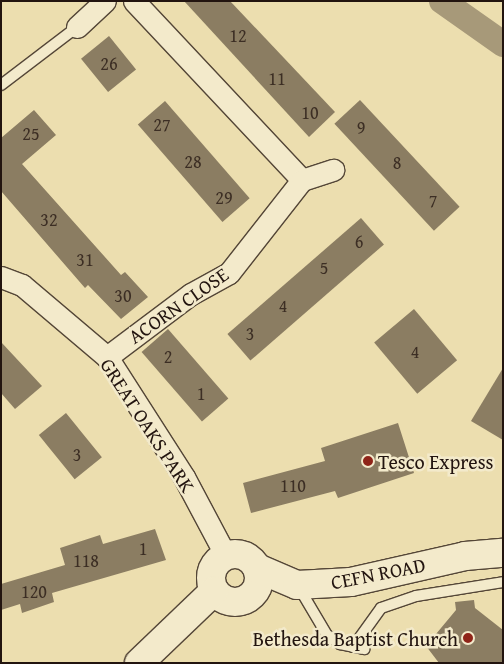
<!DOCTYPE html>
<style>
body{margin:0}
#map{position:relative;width:504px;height:664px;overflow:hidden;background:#ecdeaf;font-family:"Gentium Book Plus",serif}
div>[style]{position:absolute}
.canal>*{height:26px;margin:-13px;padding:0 13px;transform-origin:13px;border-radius:13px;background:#a79979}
.building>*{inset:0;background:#8b7d62;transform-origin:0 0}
.roads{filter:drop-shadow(1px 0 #544637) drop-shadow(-1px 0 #544637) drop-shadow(0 1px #544637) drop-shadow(0 -1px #544637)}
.lane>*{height:10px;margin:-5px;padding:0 5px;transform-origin:5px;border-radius:5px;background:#f3eacb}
.street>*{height:21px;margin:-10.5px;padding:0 10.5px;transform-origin:10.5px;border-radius:10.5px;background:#f3eacb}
.secondary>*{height:28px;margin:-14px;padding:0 14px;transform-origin:14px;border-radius:14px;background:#f3eacb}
.secondary>.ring{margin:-14px;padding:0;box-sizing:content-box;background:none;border:28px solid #f3eacb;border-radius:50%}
.dots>*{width:14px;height:14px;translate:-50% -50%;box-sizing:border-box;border:2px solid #f3eacb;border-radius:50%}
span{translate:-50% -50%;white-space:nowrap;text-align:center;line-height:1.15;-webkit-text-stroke:5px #f3eacb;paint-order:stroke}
.number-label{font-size:18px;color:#3c2e24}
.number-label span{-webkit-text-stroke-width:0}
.street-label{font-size:20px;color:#22140f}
.poi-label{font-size:20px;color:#22140f}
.left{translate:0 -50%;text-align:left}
.right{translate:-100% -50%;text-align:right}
.frame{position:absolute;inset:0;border:2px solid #22140f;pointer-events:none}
</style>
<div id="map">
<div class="canal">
<i style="left:442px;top:1px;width:75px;rotate:35.2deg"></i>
</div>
<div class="building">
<i style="clip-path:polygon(184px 1px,230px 1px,335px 112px,309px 137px)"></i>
<i style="left:109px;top:36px;width:43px;height:36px;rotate:51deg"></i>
<i style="left:360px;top:100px;width:146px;height:35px;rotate:47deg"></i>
<i style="left:165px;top:101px;width:129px;height:36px;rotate:49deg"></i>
<i style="clip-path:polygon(34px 110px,56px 135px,22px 164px,121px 275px,125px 272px,148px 297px,121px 319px,88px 285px,85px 288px,1px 191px,1px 138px)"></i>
<i style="left:361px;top:218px;width:35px;height:177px;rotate:49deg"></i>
<i style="left:414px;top:309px;width:67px;height:52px;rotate:50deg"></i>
<i style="left:168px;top:329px;width:92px;height:35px;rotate:49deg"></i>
<i style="clip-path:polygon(1px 342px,42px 386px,15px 409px,1px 393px)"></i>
<i style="clip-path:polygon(503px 368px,503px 440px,471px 421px)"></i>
<i style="left:66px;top:413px;width:57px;height:35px;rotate:51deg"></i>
<i style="clip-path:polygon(398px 423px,414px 473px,338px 498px,335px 491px,251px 513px,243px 483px,325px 461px,321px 448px)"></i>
<i style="clip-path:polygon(155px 529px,166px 560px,52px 593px,54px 602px,22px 613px,20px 604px,1px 610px,1px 584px,65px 565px,60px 548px,100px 535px,103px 544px)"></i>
<i style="clip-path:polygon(474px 600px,475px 608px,503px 630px,503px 663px,439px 663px,426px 646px,456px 610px,455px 602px)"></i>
</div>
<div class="roads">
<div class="lane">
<i style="left:1px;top:85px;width:96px;rotate:-37.3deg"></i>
<i style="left:298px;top:586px;width:57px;rotate:59.4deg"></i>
<i style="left:327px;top:635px;width:16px;rotate:35deg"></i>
<i style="left:340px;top:644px;width:25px;rotate:12deg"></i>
<i style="left:353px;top:647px;width:48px;rotate:-54.3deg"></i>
<i style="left:381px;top:608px;width:37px;rotate:-19deg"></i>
<i style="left:416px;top:596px;width:88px;rotate:-9.1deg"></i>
</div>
<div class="street">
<i style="left:134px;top:1px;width:245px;rotate:46.8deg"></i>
<i style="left:77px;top:27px;width:38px;rotate:-43deg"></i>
<i style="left:1px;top:277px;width:22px;rotate:21deg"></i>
<i style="left:22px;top:285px;width:111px;rotate:40.3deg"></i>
<i style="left:107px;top:357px;width:143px;rotate:57.3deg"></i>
<i style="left:184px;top:477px;width:89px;rotate:62deg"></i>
<i style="left:107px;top:357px;width:105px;rotate:-36.9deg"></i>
<i style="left:191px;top:294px;width:43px;rotate:-28.9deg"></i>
<i style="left:229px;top:273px;width:118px;rotate:-51.9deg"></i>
<i style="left:302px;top:180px;width:33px;rotate:-18deg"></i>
</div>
<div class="secondary">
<i class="ring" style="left:211px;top:554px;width:20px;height:20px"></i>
<i style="left:257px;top:568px;width:43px;rotate:23deg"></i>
<i style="left:297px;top:585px;width:54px;rotate:-3.2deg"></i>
<i style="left:351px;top:582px;width:117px;rotate:-12.8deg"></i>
<i style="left:465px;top:556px;width:38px;rotate:-5deg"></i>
<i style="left:139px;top:663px;width:104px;rotate:-43.8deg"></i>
</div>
</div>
<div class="dots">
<i style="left:368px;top:461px;background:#8f2418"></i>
<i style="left:468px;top:638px;background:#8f2418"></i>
</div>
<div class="number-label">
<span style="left:238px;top:36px">12</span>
<span style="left:109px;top:64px">26</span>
<span style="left:277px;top:79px">11</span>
<span style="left:310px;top:113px">10</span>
<span style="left:162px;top:125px">27</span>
<span style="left:361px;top:128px">9</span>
<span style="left:31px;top:134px">25</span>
<span style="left:193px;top:162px">28</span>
<span style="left:397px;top:163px">8</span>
<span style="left:224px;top:198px">29</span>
<span style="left:433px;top:201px">7</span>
<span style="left:49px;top:220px">32</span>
<span style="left:359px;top:242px">6</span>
<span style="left:85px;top:260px">31</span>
<span style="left:324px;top:268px">5</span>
<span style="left:123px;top:296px">30</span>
<span style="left:283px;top:306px">4</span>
<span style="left:250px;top:334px">3</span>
<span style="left:415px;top:352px">4</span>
<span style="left:168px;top:357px">2</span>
<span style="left:201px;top:394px">1</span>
<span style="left:77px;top:455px">3</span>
<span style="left:293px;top:486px">110</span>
<span style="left:143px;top:549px">1</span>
<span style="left:86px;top:561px">118</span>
<span style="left:34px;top:592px">120</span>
</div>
<div class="street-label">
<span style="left:178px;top:305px;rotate:-35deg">ACORN CLOSE</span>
<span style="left:148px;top:425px;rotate:57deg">GREAT OAKS PARK</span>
<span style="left:378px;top:573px;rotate:-11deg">CEFN ROAD</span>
</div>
<div class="poi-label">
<span class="left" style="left:378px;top:461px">Tesco Express</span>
<span class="right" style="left:458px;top:638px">Bethesda Baptist Church</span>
</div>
<div class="frame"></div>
</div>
